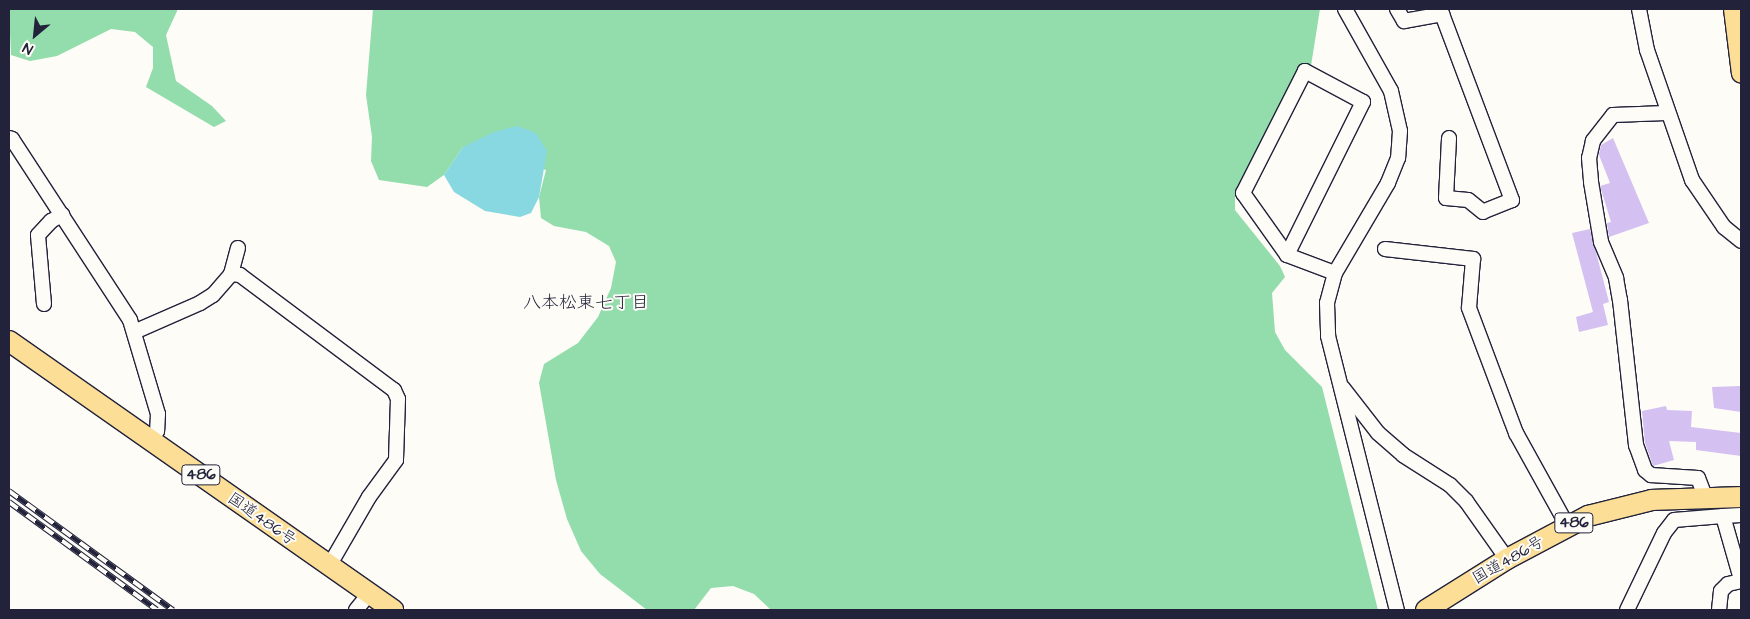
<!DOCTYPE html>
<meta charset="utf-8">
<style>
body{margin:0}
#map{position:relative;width:1750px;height:619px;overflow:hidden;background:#fdfcf7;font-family:"Architects Daughter","Klee One",sans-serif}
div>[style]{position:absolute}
.green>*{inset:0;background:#93dcac}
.water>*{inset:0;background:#87d8e0}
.building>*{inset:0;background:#d4c1f1}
.roads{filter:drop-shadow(1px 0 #22223b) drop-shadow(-1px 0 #22223b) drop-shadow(0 1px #22223b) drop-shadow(0 -1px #22223b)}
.minor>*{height:14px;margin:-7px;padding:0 7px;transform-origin:7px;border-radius:7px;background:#fdfcf7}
.major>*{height:18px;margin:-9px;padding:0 9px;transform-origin:9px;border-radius:9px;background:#fcde96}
.highway>*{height:20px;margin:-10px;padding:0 10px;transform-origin:10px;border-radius:10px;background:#fcde96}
.rail>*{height:5.5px;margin-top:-2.75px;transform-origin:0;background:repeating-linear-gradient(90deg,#fdfcf7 0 11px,#22223b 0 22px);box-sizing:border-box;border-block:1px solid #22223b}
span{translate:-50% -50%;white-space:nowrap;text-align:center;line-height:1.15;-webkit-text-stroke:4px #fdfcf7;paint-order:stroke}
.shield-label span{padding:1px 4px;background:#fdfcf7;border:1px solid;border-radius:4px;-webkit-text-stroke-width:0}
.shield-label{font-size:15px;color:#22223b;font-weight:700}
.street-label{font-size:16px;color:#22223b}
.neighbourhood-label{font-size:18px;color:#22223b}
.frame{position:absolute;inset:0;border:10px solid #22223b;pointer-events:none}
.north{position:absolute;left:10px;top:10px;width:50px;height:50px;-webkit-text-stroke:4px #fdfcf7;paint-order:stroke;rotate:208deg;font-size:14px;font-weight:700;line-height:20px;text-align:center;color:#22223b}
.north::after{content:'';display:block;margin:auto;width:18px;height:22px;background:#22223b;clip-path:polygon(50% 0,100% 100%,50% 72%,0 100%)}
</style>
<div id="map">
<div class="green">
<i style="clip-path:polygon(9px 9px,178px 9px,166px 35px,176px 81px,212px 106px,226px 121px,214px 127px,146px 87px,153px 68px,153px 47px,135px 32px,111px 29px,57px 56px,30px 61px,11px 55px)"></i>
<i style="clip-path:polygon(373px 9px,1320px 9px,1310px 72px,1254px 172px,1235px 192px,1235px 210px,1280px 266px,1285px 277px,1272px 293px,1275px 332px,1285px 350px,1322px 387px,1378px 610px,771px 610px,754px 594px,733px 586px,711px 588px,694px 610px,647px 610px,600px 574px,581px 551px,567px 519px,556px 480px,539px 383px,544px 364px,578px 343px,598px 317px,611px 288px,616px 262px,609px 246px,586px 232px,554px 226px,541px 218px,539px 197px,546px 170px,463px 147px,444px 175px,427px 187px,379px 180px,371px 161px,372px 137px,366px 95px)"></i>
</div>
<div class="water">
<i style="clip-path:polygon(517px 126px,536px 133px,547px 151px,539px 197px,531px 213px,520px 217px,485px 211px,454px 192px,444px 175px,463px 147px,494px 132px)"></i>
</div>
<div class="building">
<i style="clip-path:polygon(1613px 138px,1649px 223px,1609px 237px,1607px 223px,1611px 222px,1600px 186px,1610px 183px,1599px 155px,1601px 145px)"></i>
<i style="clip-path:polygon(1590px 229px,1609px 302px,1603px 304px,1608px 325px,1579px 332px,1576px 317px,1593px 312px,1572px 233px)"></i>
<i style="clip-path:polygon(1741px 386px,1741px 412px,1714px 408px,1712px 387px)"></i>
<i style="clip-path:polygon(1666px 406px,1667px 410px,1692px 411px,1691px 427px,1741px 433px,1741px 456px,1696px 450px,1696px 442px,1669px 441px,1674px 460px,1653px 466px,1645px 443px,1642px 411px)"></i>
</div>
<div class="roads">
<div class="minor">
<i style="left:1345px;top:9px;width:94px;rotate:60.7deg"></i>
<i style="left:1391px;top:91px;width:41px;rotate:77.3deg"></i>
<i style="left:1400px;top:131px;width:27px;rotate:94deg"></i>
<i style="left:1398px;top:158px;width:27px;rotate:112deg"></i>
<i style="left:1388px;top:183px;width:104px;rotate:120.5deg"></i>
<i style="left:1335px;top:273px;width:31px;rotate:105deg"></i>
<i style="left:1327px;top:303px;width:33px;rotate:88deg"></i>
<i style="left:1328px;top:336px;width:283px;rotate:75.9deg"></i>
<i style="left:1397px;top:9px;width:14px;rotate:60deg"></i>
<i style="left:1404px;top:21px;width:39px;rotate:-10deg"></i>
<i style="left:1442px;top:14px;width:199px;rotate:69.4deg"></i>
<i style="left:1512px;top:200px;width:31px;rotate:158deg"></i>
<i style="left:1483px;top:212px;width:19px;rotate:-141deg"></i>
<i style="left:1468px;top:200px;width:22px;rotate:-175deg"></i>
<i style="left:1446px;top:198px;width:60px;rotate:-87.1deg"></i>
<i style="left:1639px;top:9px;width:42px;rotate:79deg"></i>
<i style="left:1647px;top:50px;width:138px;rotate:70.9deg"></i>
<i style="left:1692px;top:180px;width:57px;rotate:55.8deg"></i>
<i style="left:1724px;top:227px;width:22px;rotate:39deg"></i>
<i style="left:1666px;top:113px;width:53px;rotate:177.8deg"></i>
<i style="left:1613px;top:115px;width:33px;rotate:128deg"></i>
<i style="left:1593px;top:141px;width:17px;rotate:103deg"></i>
<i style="left:1589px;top:158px;width:24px;rotate:85deg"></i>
<i style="left:1591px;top:182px;width:61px;rotate:80.5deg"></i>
<i style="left:1601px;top:242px;width:39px;rotate:67deg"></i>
<i style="left:1616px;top:278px;width:22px;rotate:80deg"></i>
<i style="left:1620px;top:300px;width:146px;rotate:83.7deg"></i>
<i style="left:1636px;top:445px;width:27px;rotate:70deg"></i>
<i style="left:1645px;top:470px;width:8px;rotate:40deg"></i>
<i style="left:1651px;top:475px;width:47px;rotate:3.7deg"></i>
<i style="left:1698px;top:478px;width:19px;rotate:69deg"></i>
<i style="left:9px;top:138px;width:3px;rotate:18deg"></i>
<i style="left:12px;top:139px;width:216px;rotate:56.9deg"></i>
<i style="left:130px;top:320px;width:98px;rotate:73.4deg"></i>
<i style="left:158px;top:414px;width:17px;rotate:93deg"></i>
<i style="left:157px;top:431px;width:11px;rotate:131deg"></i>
<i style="left:1385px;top:249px;width:89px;rotate:6.5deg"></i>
<i style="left:1473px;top:259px;width:49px;rotate:94.7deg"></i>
<i style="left:1469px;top:308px;width:134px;rotate:69.4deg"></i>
<i style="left:1516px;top:433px;width:107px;rotate:61deg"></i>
<i style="left:1287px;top:255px;width:171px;rotate:-63.6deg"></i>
<i style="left:1363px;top:102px;width:66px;rotate:-151.9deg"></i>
<i style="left:1305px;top:71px;width:137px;rotate:116.9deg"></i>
<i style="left:1243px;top:193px;width:76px;rotate:54.6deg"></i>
<i style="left:1287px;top:255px;width:51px;rotate:20.6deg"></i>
<i style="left:231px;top:274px;width:27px;rotate:-75deg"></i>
<i style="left:44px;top:304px;width:69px;rotate:-95deg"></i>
<i style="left:38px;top:235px;width:19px;rotate:-47deg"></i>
<i style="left:51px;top:221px;width:13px;rotate:-29deg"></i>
<i style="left:134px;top:332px;width:72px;rotate:-23.7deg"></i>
<i style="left:200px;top:303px;width:15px;rotate:-32deg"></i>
<i style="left:213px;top:295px;width:28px;rotate:-49deg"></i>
<i style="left:231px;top:274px;width:9px;rotate:6deg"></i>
<i style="left:240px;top:275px;width:192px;rotate:36.8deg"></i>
<i style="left:394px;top:390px;width:10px;rotate:66deg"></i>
<i style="left:398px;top:399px;width:61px;rotate:91.9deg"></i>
<i style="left:396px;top:460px;width:46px;rotate:126.1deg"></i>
<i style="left:369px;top:497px;width:80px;rotate:120.1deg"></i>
<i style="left:1343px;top:388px;width:57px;rotate:52.1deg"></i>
<i style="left:1378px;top:433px;width:33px;rotate:41deg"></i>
<i style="left:1403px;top:455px;width:56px;rotate:32.6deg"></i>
<i style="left:1450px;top:485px;width:23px;rotate:45deg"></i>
<i style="left:1466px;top:501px;width:71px;rotate:54.7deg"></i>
<i style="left:1741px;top:515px;width:18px;rotate:177deg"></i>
<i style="left:1723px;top:516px;width:66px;rotate:74.1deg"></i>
<i style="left:356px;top:610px;width:21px;rotate:-51deg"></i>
<i style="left:1627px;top:610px;width:85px;rotate:-64.3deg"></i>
<i style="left:1664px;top:533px;width:16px;rotate:-52deg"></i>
<i style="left:1674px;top:520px;width:49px;rotate:-4.7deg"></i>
<i style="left:1719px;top:610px;width:19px;rotate:-84deg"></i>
<i style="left:1721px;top:591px;width:10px;rotate:-45deg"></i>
<i style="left:1728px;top:584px;width:13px;rotate:-13deg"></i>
</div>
<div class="major">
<i style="left:1733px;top:9px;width:65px;rotate:83deg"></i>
</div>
<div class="highway">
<i style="left:9px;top:341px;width:469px;rotate:35deg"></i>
<i style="left:1426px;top:610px;width:96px;rotate:-32.2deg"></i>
<i style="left:1507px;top:559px;width:92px;rotate:-28deg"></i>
<i style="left:1588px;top:516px;width:66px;rotate:-14deg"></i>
<i style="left:1652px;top:500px;width:89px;rotate:-1.9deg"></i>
</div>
</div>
<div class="rail">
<i style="left:9px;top:491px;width:203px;rotate:36deg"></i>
<i style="left:9px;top:502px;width:183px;rotate:36.1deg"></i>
</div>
<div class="shield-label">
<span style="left:201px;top:475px">486</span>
<span style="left:1574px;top:523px">486</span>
</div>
<div class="street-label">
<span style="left:262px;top:519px;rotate:35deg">国道486号</span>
<span style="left:1508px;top:560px;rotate:-30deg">国道486号</span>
</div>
<div class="neighbourhood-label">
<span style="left:586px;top:303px">八本松東七丁目</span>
</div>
<div class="frame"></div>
<div class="north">N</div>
</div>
